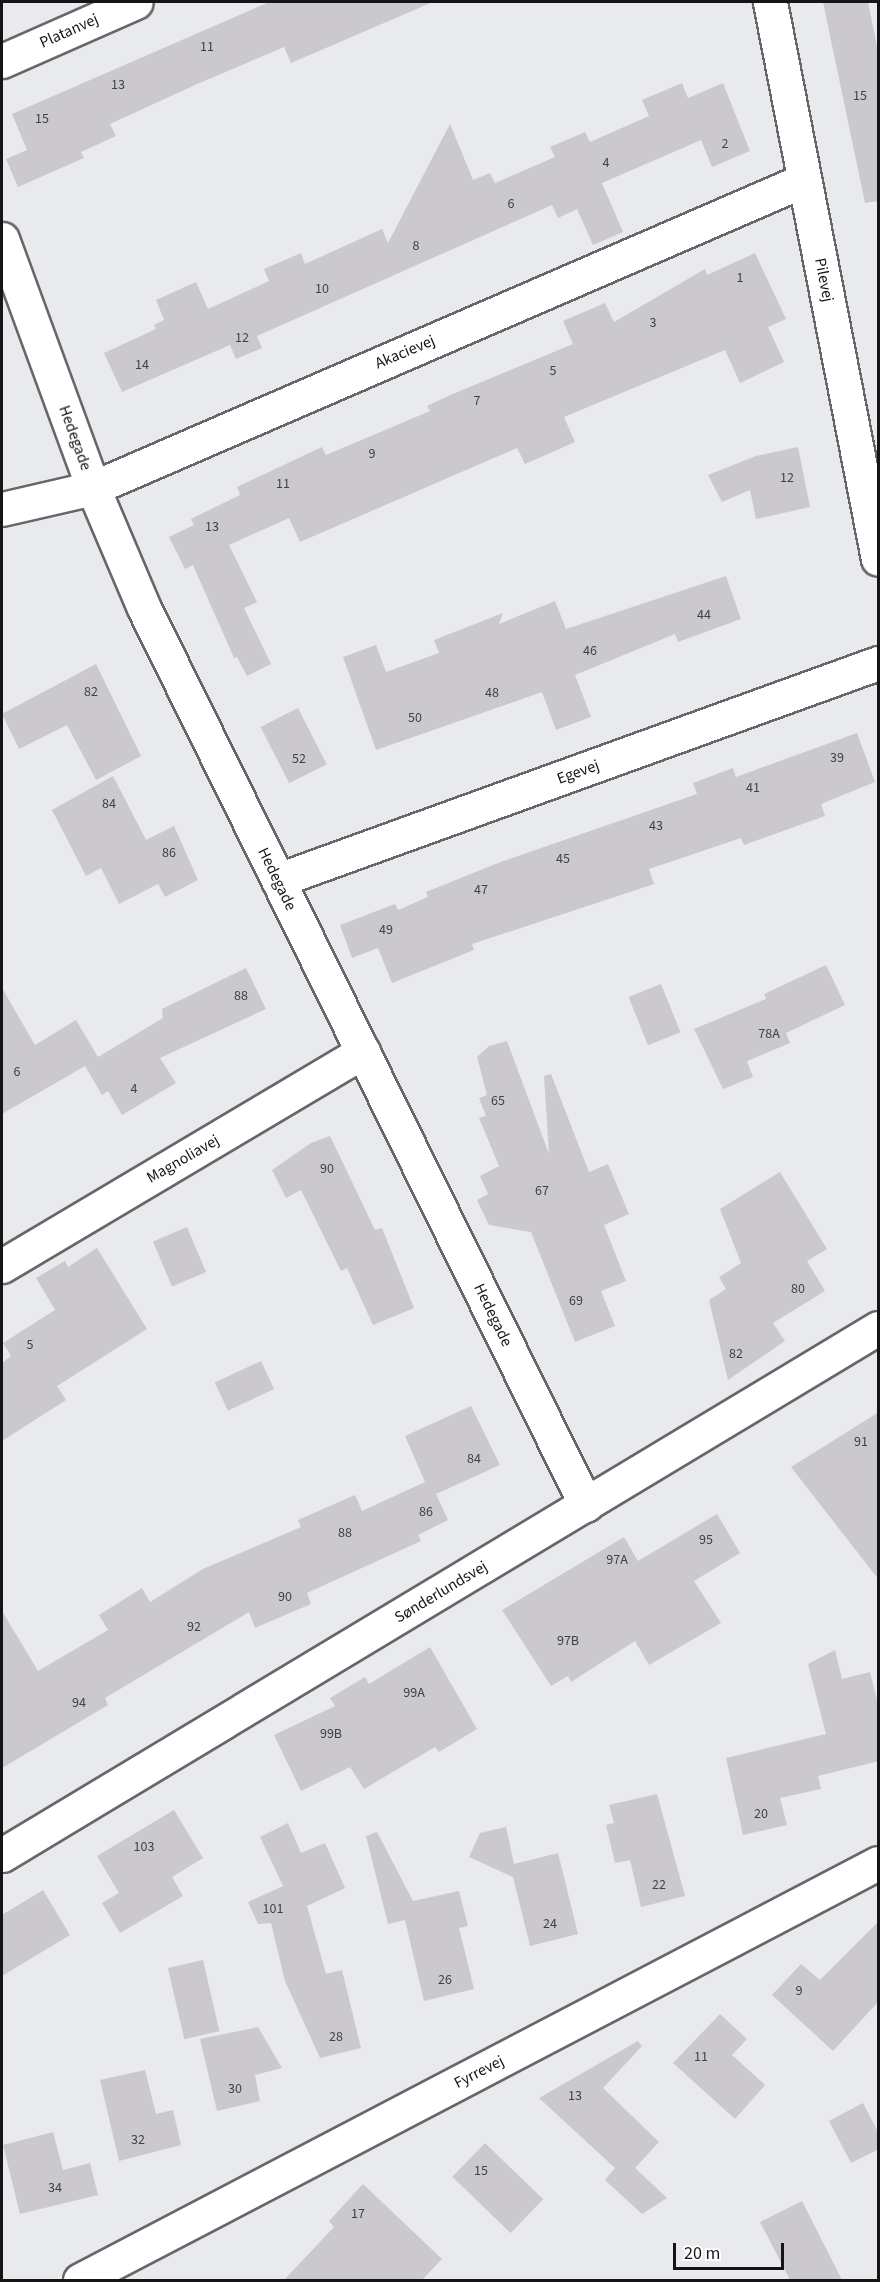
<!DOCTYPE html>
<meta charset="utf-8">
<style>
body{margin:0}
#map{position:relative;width:880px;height:2282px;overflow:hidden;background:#e9eaed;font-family:"Source Sans 3",sans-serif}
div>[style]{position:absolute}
.building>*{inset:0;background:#cbc9cd;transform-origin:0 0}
.roads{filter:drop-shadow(2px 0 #67676a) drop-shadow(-2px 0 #67676a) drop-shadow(0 2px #67676a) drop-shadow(0 -2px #67676a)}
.street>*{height:33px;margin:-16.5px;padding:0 16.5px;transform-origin:16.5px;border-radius:16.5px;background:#fff}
span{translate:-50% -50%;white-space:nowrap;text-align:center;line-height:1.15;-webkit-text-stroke:4.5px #fff;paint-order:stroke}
.number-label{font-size:14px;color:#424244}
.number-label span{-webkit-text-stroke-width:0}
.street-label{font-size:16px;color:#151516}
.frame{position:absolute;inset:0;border:3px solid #151516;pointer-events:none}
.scale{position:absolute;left:673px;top:2243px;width:111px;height:27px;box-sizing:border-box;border:3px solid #151516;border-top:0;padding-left:8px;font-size:18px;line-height:21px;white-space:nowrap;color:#151516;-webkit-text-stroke:4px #fff;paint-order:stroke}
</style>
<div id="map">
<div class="building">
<i style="clip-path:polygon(269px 2px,433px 2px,291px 63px,284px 47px,195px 85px,110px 124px,116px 136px,81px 152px,84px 158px,18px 187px,6px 159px,27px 150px,12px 114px)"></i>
<i style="clip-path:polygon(823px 2px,868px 2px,879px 56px,879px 201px,865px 203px)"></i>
<i style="clip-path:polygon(682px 83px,688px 98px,723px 83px,750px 151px,712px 167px,701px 140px,602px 183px,623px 232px,593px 245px,577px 209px,558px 218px,552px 205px,257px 336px,262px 348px,236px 359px,230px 345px,122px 392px,104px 353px,156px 329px,154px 325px,164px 320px,156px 300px,196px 282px,208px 309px,269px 281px,264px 269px,301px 253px,305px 264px,382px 229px,388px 243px,450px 124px,473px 180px,490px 173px,495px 183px,555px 157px,550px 147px,585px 132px,590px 142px,649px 116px,642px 100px)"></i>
<i style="clip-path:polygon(755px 253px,786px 319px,768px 327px,784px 362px,740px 383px,725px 350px,564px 417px,575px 442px,525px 464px,517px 448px,300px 542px,289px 518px,229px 545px,257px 602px,244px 608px,271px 664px,247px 676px,237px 657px,234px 658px,193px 565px,185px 569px,169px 537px,194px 525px,191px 519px,240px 495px,237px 487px,322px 447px,326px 455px,430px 411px,427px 406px,448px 396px,573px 344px,563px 321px,605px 303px,614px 322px,705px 269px,707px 275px)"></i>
<i style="clip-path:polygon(798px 447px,810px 507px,756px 519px,750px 490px,722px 502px,708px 475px,756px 456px)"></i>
<i style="clip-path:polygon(726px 576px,741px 619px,678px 642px,675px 634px,575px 675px,591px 717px,556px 730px,542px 692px,376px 750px,343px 657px,376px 645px,386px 672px,439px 653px,434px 640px,503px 613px,499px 624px,555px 601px,566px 629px)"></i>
<i style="clip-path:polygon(96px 664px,141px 756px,96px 780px,67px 725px,19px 749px,2px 714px)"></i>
<i style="left:298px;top:708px;width:63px;height:42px;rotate:63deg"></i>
<i style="clip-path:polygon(857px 733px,875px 782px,821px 804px,825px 816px,744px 845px,741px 838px,649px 869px,654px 884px,472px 944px,474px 950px,392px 983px,378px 948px,352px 958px,340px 925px,395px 904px,398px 910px,428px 897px,426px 892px,498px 863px,697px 794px,693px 783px,733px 768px,736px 777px)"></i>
<i style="clip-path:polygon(113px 776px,146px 840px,174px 826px,198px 880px,165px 897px,158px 884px,119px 904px,101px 868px,86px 876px,52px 810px)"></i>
<i style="clip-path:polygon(826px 965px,845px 1005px,786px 1033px,790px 1043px,747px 1061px,753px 1077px,723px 1089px,694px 1029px,766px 999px,764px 994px)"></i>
<i style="clip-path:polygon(246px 968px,266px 1009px,160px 1058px,176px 1083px,122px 1115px,108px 1091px,102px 1095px,85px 1066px,2px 1114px,2px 988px,35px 1045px,76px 1020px,98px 1057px,163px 1018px,162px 1009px)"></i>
<i style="left:661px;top:984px;width:52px;height:35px;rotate:68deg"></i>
<i style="clip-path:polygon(507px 1041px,549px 1154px,544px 1076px,551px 1074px,589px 1172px,608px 1164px,629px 1214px,604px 1225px,626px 1281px,601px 1291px,615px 1326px,575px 1342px,531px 1232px,489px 1225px,477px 1200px,488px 1194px,480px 1176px,499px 1166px,479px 1118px,486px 1116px,479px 1098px,487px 1095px,477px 1057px,489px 1046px)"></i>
<i style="clip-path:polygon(330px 1136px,375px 1230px,382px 1228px,414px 1308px,373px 1325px,347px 1268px,341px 1271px,301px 1190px,286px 1198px,272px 1170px,311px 1143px)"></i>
<i style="clip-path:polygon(780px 1172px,827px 1249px,807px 1261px,825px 1291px,773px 1323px,785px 1341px,728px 1380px,709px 1300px,726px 1289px,719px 1277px,741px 1263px,720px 1209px)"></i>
<i style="left:187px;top:1227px;width:49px;height:37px;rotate:67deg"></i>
<i style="clip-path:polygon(97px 1248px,147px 1329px,57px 1386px,66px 1400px,2px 1441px,2px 1363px,11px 1356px,3px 1343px,55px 1310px,36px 1278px,65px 1261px,68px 1267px)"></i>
<i style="left:261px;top:1361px;width:31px;height:51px;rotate:65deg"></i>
<i style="clip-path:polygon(471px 1406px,500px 1465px,436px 1494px,448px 1520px,418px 1535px,421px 1541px,307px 1593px,311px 1604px,255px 1628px,249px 1612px,105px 1698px,108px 1705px,2px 1768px,2px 1611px,38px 1671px,108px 1630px,99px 1615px,142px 1588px,150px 1602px,203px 1569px,301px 1527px,298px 1520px,355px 1495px,362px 1511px,425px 1482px,405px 1436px)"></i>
<i style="clip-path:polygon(879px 1412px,879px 1580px,791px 1467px)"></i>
<i style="clip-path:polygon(717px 1514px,740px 1553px,694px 1581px,721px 1623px,649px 1665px,635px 1641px,571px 1682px,568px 1676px,551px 1686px,502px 1610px,624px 1537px,638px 1561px)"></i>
<i style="clip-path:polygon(430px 1647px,477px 1729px,439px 1752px,435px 1747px,364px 1789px,350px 1767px,301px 1791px,274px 1735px,335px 1706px,330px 1698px,365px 1677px,369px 1684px)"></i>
<i style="clip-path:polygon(835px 1650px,842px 1679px,870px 1672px,879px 1708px,879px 1761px,818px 1776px,821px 1789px,780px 1798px,787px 1825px,743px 1835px,726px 1758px,826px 1734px,808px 1664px)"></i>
<i style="clip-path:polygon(657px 1794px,685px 1896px,641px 1907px,630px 1860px,615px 1863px,606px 1825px,614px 1823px,609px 1805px)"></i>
<i style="clip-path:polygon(174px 1810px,203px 1858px,172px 1877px,183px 1896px,120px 1933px,102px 1903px,119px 1893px,97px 1856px)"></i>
<i style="clip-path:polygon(288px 1823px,301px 1853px,325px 1843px,345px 1888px,307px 1906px,326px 1974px,342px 1970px,361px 2048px,320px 2058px,285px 1981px,271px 1923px,258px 1924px,248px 1902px,283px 1886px,260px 1837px)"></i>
<i style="clip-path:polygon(506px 1827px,514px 1864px,558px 1853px,578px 1934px,530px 1946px,513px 1877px,469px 1857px,480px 1833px)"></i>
<i style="clip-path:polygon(377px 1832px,413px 1901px,459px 1891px,468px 1926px,459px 1928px,474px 1989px,424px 2001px,405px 1920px,388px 1924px,366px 1836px)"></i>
<i style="clip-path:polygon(43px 1890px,70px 1935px,2px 1976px,2px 1915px)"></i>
<i style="clip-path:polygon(879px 1921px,879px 2001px,833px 2051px,772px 1995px,801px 1964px,820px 1980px)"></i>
<i style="left:203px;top:1960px;width:73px;height:36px;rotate:77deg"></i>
<i style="clip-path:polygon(720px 2014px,747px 2039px,732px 2055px,765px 2085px,735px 2119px,673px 2063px)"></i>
<i style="clip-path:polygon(258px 2027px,282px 2068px,255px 2075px,260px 2101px,217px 2111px,200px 2039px)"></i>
<i style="clip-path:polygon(638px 2041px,642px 2046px,603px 2088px,659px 2142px,635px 2168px,667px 2198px,642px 2214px,605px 2180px,615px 2168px,539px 2098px)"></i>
<i style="clip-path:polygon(145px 2070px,156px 2114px,173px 2110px,181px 2145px,119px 2161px,100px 2080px)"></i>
<i style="clip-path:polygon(863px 2103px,879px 2134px,879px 2149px,851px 2163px,829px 2121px)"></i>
<i style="clip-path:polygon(53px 2132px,63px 2170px,90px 2163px,98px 2195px,20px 2214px,3px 2145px)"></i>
<i style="left:485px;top:2143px;width:81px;height:47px;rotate:44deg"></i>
<i style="clip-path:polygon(363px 2184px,442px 2259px,422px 2280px,284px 2280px,334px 2227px,329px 2221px)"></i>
<i style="clip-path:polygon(802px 2201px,842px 2280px,790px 2280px,760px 2222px)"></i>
</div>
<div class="roads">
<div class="street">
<i style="left:770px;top:2px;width:567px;rotate:79.03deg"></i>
<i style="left:2px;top:61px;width:146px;rotate:-23.8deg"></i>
<i style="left:2px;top:239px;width:265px;rotate:69.9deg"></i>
<i style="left:93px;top:488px;width:130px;rotate:67deg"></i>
<i style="left:144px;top:608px;width:1000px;rotate:63.77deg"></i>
<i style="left:2px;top:509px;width:93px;rotate:-13deg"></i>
<i style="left:93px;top:488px;width:775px;rotate:-23.42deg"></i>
<i style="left:278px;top:880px;width:638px;rotate:-19.88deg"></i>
<i style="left:2px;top:1266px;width:420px;rotate:-30.7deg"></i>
<i style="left:2px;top:1855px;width:1022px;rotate:-31.03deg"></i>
<i style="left:80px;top:2280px;width:900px;rotate:-27.59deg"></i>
</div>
</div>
<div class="number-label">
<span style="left:207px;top:47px">11</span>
<span style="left:118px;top:85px">13</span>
<span style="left:860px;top:96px">15</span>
<span style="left:42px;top:119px">15</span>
<span style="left:725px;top:144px">2</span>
<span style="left:606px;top:163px">4</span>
<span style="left:511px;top:204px">6</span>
<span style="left:416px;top:246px">8</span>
<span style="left:740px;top:278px">1</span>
<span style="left:322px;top:289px">10</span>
<span style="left:653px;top:323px">3</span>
<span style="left:242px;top:338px">12</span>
<span style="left:142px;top:365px">14</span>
<span style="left:553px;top:371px">5</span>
<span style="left:477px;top:401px">7</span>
<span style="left:372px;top:454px">9</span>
<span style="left:787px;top:478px">12</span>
<span style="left:283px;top:484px">11</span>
<span style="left:212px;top:527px">13</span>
<span style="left:704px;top:615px">44</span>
<span style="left:590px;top:651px">46</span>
<span style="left:91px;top:692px">82</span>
<span style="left:492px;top:693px">48</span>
<span style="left:415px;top:718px">50</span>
<span style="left:837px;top:758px">39</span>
<span style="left:299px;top:759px">52</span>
<span style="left:753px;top:788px">41</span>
<span style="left:109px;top:804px">84</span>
<span style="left:656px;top:826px">43</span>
<span style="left:169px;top:853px">86</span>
<span style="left:563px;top:859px">45</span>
<span style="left:481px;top:890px">47</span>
<span style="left:386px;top:930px">49</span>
<span style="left:241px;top:996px">88</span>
<span style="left:769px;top:1034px">78A</span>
<span style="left:17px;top:1072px">6</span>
<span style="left:134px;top:1089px">4</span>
<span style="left:498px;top:1101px">65</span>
<span style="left:327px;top:1169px">90</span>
<span style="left:542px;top:1191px">67</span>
<span style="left:798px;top:1289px">80</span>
<span style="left:576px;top:1301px">69</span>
<span style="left:30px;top:1345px">5</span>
<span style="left:736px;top:1354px">82</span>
<span style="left:861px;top:1442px">91</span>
<span style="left:474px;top:1459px">84</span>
<span style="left:426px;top:1512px">86</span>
<span style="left:345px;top:1533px">88</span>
<span style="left:706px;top:1540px">95</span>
<span style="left:617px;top:1560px">97A</span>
<span style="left:285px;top:1597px">90</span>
<span style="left:194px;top:1627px">92</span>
<span style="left:568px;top:1641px">97B</span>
<span style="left:414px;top:1693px">99A</span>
<span style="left:79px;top:1703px">94</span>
<span style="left:331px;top:1734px">99B</span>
<span style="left:761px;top:1814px">20</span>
<span style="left:144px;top:1847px">103</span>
<span style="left:659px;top:1885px">22</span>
<span style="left:273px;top:1909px">101</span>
<span style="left:550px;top:1924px">24</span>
<span style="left:445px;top:1980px">26</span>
<span style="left:799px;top:1991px">9</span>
<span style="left:336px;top:2037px">28</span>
<span style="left:701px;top:2057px">11</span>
<span style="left:235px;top:2089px">30</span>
<span style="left:575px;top:2096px">13</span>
<span style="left:138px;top:2140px">32</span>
<span style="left:481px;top:2171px">15</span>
<span style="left:55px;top:2188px">34</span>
<span style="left:358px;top:2214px">17</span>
</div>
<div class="street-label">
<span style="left:69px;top:31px;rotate:-24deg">Platanvej</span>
<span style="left:824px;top:280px;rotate:79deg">Pilevej</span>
<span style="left:405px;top:352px;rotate:-23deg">Akacievej</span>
<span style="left:75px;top:438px;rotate:70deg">Hedegade</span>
<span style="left:578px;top:772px;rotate:-20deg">Egevej</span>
<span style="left:277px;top:879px;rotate:64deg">Hedegade</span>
<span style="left:183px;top:1159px;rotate:-30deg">Magnoliavej</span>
<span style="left:493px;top:1315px;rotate:64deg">Hedegade</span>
<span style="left:441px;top:1592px;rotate:-31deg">Sønderlundsvej</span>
<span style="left:479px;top:2072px;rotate:-27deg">Fyrrevej</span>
</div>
<div class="frame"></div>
<div class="scale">20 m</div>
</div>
